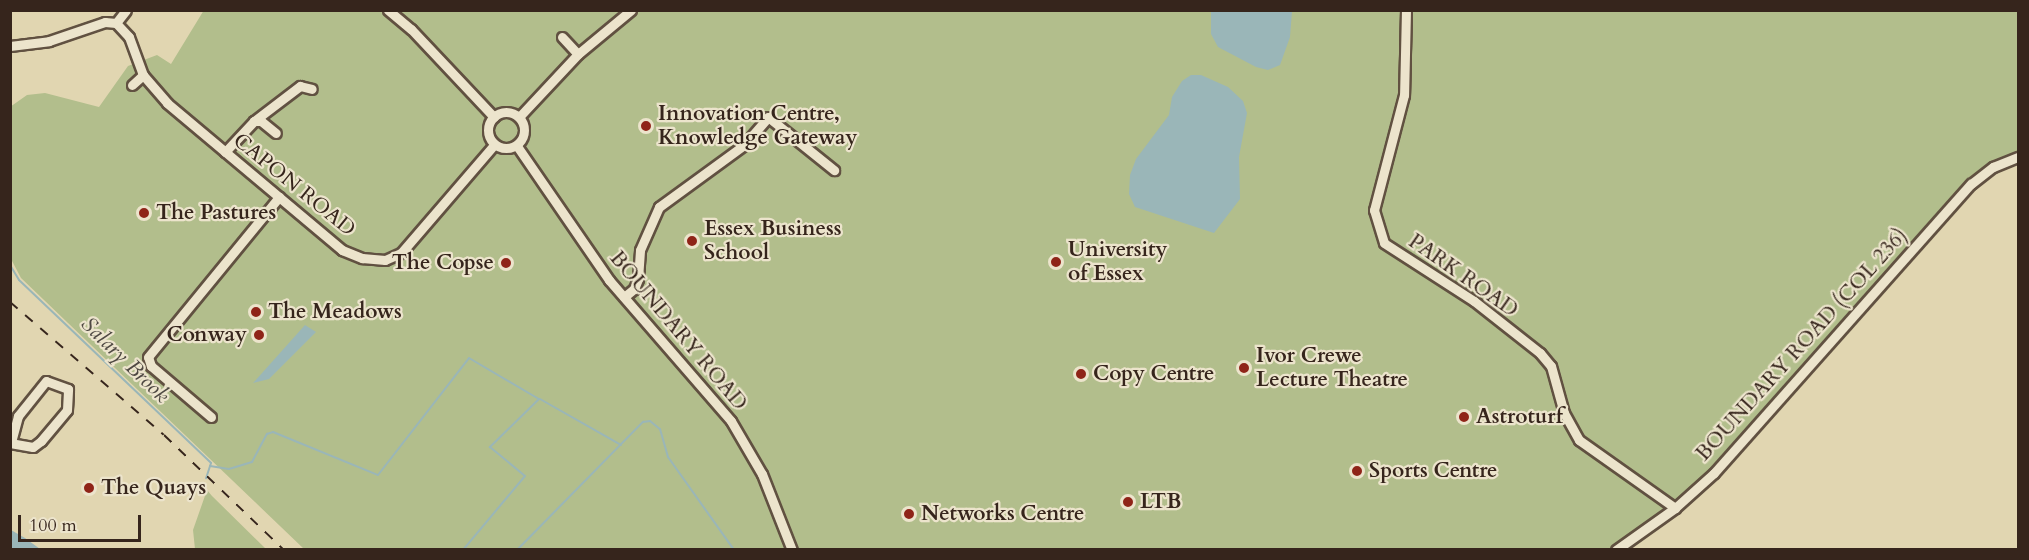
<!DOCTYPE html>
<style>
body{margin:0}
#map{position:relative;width:2029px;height:560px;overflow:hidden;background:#e1d6b1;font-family:Cardo,serif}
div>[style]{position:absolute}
.green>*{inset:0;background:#b2be8c}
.water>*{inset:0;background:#9ab6b8}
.stream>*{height:2px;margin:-1px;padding:0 1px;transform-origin:1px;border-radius:1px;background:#9ab6b8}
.roads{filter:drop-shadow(2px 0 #615141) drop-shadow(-2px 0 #615141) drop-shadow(0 2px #615141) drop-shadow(0 -2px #615141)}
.minor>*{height:9px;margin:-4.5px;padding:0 4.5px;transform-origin:4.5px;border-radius:4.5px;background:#ece4cc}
.minor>.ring{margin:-4.5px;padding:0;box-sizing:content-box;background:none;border:9px solid #ece4cc;border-radius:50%}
.rail>*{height:2px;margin-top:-1px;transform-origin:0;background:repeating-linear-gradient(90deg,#36251c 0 10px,transparent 0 20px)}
.dots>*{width:16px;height:16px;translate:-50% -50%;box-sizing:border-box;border:3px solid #ece4cc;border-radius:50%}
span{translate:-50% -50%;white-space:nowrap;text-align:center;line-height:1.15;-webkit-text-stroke:4.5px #ece4cc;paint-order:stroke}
.poi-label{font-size:21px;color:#36251c;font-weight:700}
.left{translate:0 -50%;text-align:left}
.right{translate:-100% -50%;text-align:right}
.street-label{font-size:21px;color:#36251c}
.water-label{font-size:22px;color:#4f4943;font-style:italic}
.frame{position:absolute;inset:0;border:12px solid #36251c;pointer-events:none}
.scale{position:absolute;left:18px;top:515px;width:123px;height:27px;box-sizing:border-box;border:3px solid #36251c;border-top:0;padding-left:8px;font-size:18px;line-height:21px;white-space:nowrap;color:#36251c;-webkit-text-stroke:4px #ece4cc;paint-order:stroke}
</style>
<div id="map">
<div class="green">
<i style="clip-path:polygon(204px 10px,2018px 11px,2018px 157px,1971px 184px,1714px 473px,1616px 550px,304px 549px,21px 278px,11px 259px,10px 107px,27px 95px,45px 93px,99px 107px,128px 66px,157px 55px,171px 64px)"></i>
<i style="clip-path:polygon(207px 490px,212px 496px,266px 549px,195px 549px,193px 530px)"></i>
</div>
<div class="water">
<i style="clip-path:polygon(1211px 11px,1292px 11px,1290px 37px,1280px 65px,1268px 70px,1256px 67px,1218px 47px,1211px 34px)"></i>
<i style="clip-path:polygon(1191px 75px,1201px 75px,1228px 87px,1243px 101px,1247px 113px,1239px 157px,1240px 199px,1214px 233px,1135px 207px,1129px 194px,1130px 175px,1136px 159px,1169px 115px,1172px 97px,1182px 81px)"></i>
<i style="clip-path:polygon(305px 325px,316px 332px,269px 379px,253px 383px)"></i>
<i style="clip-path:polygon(11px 530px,25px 538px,40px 549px,11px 549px)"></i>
</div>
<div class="stream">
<i style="left:10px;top:265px;width:17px;rotate:59deg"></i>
<i style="left:19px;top:280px;width:265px;rotate:43.6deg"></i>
<i style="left:211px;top:463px;width:16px;rotate:108deg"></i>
<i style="left:540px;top:399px;width:93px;rotate:29.6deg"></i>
<i style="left:210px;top:466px;width:19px;rotate:9deg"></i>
<i style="left:229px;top:469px;width:24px;rotate:-17deg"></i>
<i style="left:252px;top:462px;width:32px;rotate:-62deg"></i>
<i style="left:267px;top:434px;width:6px;rotate:-18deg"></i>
<i style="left:273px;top:432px;width:113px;rotate:22.3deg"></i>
<i style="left:378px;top:475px;width:148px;rotate:-52.1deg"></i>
<i style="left:469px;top:358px;width:81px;rotate:30.4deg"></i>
<i style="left:539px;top:399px;width:69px;rotate:135.6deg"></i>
<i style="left:490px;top:447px;width:45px;rotate:39.6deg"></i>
<i style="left:525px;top:476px;width:97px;rotate:130deg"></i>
<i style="left:517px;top:550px;width:180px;rotate:-45.5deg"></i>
<i style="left:643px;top:422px;width:7px;rotate:-8deg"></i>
<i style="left:650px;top:421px;width:13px;rotate:39deg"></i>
<i style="left:660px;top:429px;width:29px;rotate:74deg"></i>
<i style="left:668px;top:457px;width:114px;rotate:54.6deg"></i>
</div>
<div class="roads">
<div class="minor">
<i style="left:388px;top:10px;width:30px;rotate:40deg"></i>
<i style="left:411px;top:29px;width:121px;rotate:46.7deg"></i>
<i style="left:1406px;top:10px;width:85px;rotate:91.3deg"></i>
<i style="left:1404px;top:95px;width:119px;rotate:104.6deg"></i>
<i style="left:1374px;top:210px;width:34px;rotate:73deg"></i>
<i style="left:1384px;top:243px;width:107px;rotate:32.8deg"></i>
<i style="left:1474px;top:301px;width:84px;rotate:38.2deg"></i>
<i style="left:1540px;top:353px;width:17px;rotate:50deg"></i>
<i style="left:1551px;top:366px;width:49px;rotate:74.5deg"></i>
<i style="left:1564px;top:413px;width:31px;rotate:61deg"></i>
<i style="left:1579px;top:440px;width:118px;rotate:35.3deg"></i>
<i style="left:116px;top:23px;width:19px;rotate:47deg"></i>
<i style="left:129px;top:37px;width:40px;rotate:69.8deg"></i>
<i style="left:143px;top:75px;width:37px;rotate:49deg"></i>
<i style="left:167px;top:103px;width:229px;rotate:40deg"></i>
<i style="left:342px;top:250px;width:22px;rotate:22deg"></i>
<i style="left:362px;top:258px;width:23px;rotate:5deg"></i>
<i style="left:385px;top:260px;width:17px;rotate:-24deg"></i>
<i style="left:401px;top:253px;width:143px;rotate:-49.3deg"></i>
<i style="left:116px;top:23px;width:16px;rotate:-52deg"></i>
<i style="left:562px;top:37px;width:23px;rotate:47deg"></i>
<i style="left:10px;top:46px;width:39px;rotate:-7deg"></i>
<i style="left:49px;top:41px;width:59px;rotate:-18.7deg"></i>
<i style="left:105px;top:22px;width:11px;rotate:5deg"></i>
<i style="left:132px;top:85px;width:15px;rotate:-42deg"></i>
<i class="ring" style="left:488px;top:112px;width:27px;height:27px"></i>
<i style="left:520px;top:116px;width:85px;rotate:-46.9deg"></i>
<i style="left:578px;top:54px;width:69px;rotate:-39.7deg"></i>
<i style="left:254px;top:121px;width:58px;rotate:-37.3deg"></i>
<i style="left:300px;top:86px;width:12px;rotate:14deg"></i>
<i style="left:517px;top:146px;width:163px;rotate:55.5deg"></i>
<i style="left:609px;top:280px;width:186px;rotate:49.1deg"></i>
<i style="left:731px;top:421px;width:61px;rotate:59.7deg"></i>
<i style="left:762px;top:474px;width:82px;rotate:68.5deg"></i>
<i style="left:225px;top:152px;width:42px;rotate:-46.9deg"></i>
<i style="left:254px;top:121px;width:7px"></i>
<i style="left:261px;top:121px;width:19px;rotate:39deg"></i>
<i style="left:624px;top:297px;width:13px;rotate:-39deg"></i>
<i style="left:634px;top:289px;width:11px;rotate:-68deg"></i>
<i style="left:638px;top:279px;width:29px;rotate:-86deg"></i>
<i style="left:640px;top:250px;width:47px;rotate:-66.2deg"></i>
<i style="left:659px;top:207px;width:105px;rotate:-36.1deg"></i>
<i style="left:744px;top:145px;width:37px;rotate:-49deg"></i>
<i style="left:768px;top:117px;width:85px;rotate:38.8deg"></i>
<i style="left:211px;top:417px;width:79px;rotate:-139.6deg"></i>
<i style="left:151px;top:366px;width:9px;rotate:-108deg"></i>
<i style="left:148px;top:357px;width:207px;rotate:-50.7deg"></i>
<i style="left:10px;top:443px;width:23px;rotate:10deg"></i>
<i style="left:33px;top:447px;width:10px;rotate:-37deg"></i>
<i style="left:41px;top:441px;width:40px;rotate:-50deg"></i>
<i style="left:67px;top:410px;width:21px;rotate:-87deg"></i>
<i style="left:68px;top:389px;width:23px;rotate:-160deg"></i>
<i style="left:46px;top:381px;width:45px;rotate:128.7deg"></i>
<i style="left:18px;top:416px;width:28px;rotate:105deg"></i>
<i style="left:1616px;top:550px;width:72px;rotate:-35.4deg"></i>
<i style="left:1675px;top:508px;width:52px;rotate:-41.9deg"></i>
<i style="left:1714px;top:473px;width:387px;rotate:-48.4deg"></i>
<i style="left:1971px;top:184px;width:28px;rotate:-38deg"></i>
<i style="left:1993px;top:167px;width:27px;rotate:-22deg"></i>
</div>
</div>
<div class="rail">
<i style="left:10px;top:302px;width:203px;rotate:40.8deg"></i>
<i style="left:164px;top:435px;width:166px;rotate:43.8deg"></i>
</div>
<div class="dots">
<i style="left:646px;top:126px;background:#8f2418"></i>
<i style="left:144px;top:213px;background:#8f2418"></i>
<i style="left:692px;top:241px;background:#8f2418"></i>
<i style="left:1056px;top:262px;background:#8f2418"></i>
<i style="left:506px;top:263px;background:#8f2418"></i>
<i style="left:256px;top:312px;background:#8f2418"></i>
<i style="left:259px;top:335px;background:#8f2418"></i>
<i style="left:1244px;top:368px;background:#8f2418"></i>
<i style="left:1081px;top:374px;background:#8f2418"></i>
<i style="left:1464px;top:417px;background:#8f2418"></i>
<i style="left:1357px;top:471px;background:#8f2418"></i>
<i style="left:89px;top:488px;background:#8f2418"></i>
<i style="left:1128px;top:502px;background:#8f2418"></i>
<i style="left:909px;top:514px;background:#8f2418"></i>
</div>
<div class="poi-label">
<span class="left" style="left:658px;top:126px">Innovation Centre,<br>Knowledge Gateway</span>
<span class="left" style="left:156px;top:213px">The Pastures</span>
<span class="left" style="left:704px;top:241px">Essex Business<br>School</span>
<span class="left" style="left:1068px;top:262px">University<br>of Essex</span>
<span class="right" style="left:494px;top:263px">The Copse</span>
<span class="left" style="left:268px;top:312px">The Meadows</span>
<span class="right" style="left:247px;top:335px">Conway</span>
<span class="left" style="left:1256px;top:368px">Ivor Crewe<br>Lecture Theatre</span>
<span class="left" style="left:1093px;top:374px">Copy Centre</span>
<span class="left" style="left:1476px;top:417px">Astroturf</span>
<span class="left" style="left:1369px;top:471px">Sports Centre</span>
<span class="left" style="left:101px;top:488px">The Quays</span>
<span class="left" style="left:1140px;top:502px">LTB</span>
<span class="left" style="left:921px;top:514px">Networks Centre</span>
</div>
<div class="street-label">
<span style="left:294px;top:185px;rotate:39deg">CAPON ROAD</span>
<span style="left:1463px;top:276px;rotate:35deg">PARK ROAD</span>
<span style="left:678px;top:331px;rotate:50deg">BOUNDARY ROAD</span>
<span style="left:1802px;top:345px;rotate:-48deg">BOUNDARY ROAD (COL 236)</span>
</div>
<div class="water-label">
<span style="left:125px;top:360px;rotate:44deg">Salary Brook</span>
</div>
<div class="frame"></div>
<div class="scale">100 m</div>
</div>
